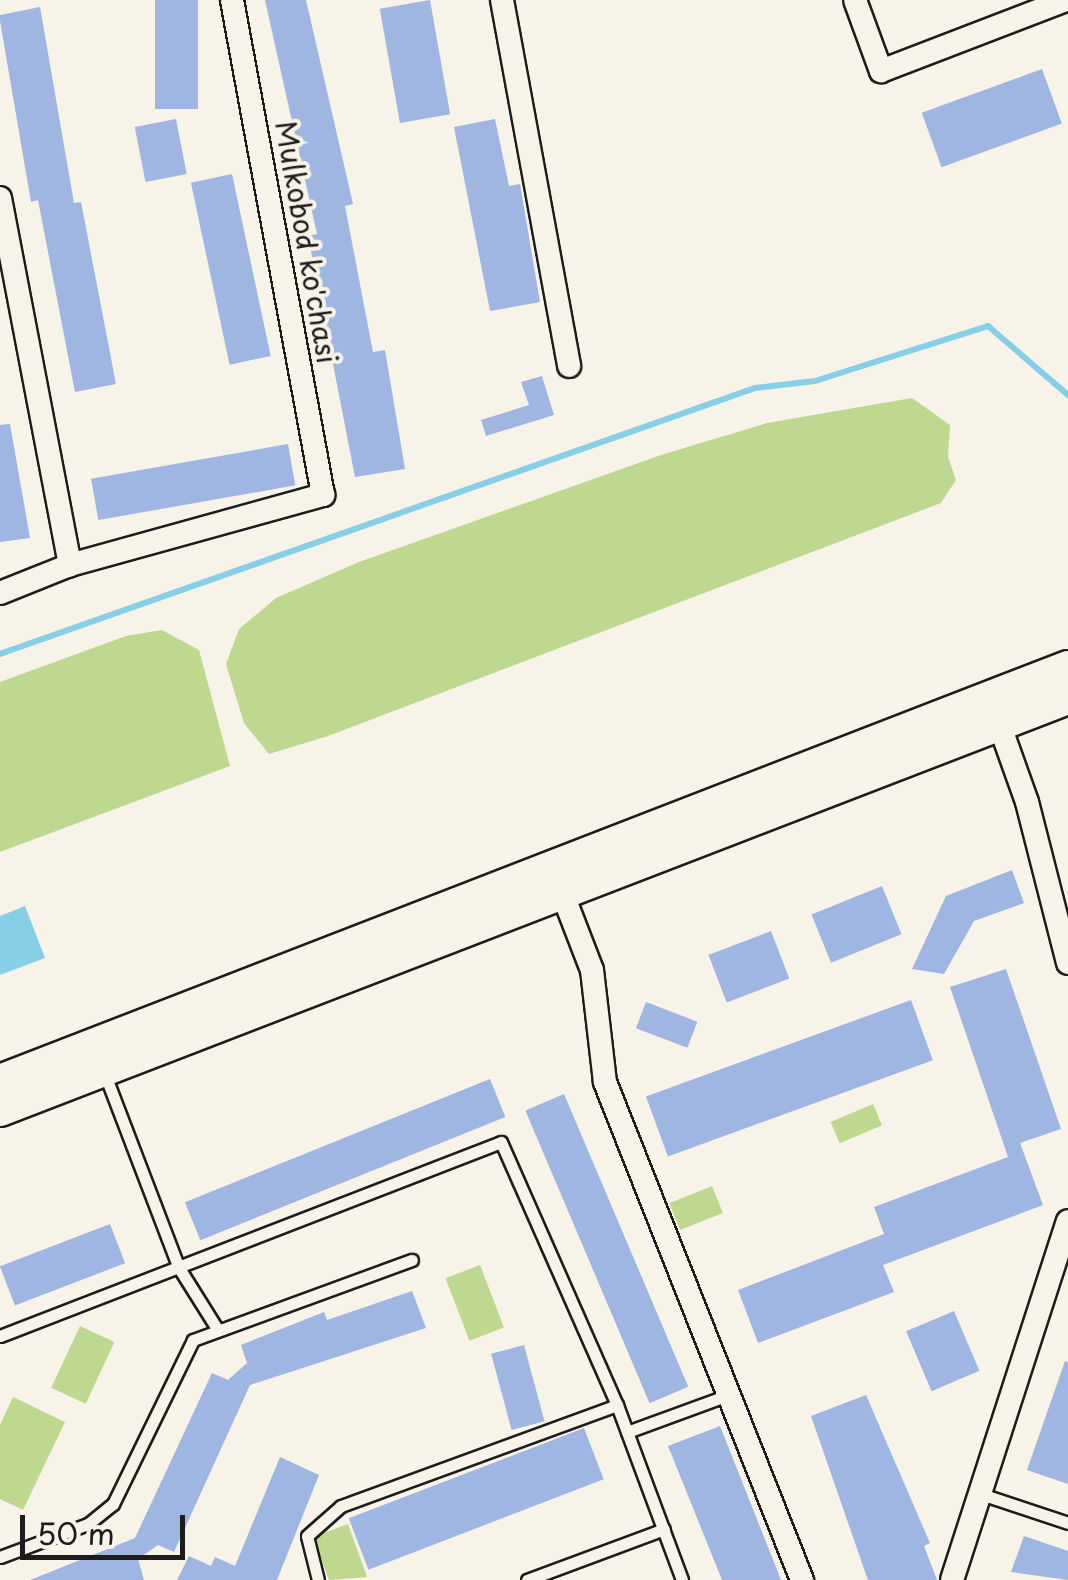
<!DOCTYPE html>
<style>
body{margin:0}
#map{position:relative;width:1068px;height:1580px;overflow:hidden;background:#f7f3e8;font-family:"Playpen Sans",sans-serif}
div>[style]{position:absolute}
.green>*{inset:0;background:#bed88f;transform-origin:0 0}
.water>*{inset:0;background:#86cfe7}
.stream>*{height:6px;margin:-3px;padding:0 3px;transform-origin:3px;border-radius:3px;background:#86cfe7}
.building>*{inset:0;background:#9fb5e2;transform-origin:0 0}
.roads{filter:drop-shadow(2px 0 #1c1c1c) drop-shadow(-2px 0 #1c1c1c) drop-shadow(0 2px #1c1c1c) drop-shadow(0 -2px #1c1c1c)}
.lane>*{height:11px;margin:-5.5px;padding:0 5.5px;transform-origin:5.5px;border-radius:5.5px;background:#f7f3e8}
.street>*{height:22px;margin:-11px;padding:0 11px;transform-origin:11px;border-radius:11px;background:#f7f3e8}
.secondary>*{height:32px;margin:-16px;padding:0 16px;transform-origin:16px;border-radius:16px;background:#f7f3e8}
span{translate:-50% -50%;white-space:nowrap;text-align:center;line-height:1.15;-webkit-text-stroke:8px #f7f3e8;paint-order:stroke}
.street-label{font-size:28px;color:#1c1c1c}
.scale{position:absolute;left:20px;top:1515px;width:165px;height:45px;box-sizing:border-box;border:5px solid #1c1c1c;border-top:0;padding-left:12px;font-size:30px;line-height:35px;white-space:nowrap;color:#1c1c1c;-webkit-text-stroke:8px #f7f3e8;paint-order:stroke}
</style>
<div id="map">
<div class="green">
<i style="clip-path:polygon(912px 398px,950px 425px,948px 457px,956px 480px,941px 503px,328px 736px,269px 754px,244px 723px,226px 664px,239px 629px,276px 598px,359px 562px,661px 455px,767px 423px)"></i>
<i style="clip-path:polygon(162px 630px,199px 650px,230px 766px,0 852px,0 682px,126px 636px)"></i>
<i style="left:873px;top:1104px;width:23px;height:46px;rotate:67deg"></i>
<i style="left:712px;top:1186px;width:29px;height:46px;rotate:68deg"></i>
<i style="left:480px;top:1265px;width:67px;height:37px;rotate:69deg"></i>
<i style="left:80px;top:1326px;width:38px;height:68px;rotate:25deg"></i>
<i style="clip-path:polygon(13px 1397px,65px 1422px,23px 1510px,0 1499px,0 1425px)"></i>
<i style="clip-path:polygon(348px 1524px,367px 1577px,329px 1580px,313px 1537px)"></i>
</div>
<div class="water">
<i style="clip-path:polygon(25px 906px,45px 958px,0 975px,0 916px)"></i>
</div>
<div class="stream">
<i style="left:0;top:654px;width:800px;rotate:-19.41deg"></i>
<i style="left:755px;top:388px;width:60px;rotate:-6.7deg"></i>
<i style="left:815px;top:381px;width:182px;rotate:-17.6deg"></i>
<i style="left:988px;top:326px;width:106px;rotate:40.8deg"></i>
</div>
<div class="building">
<i style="left:155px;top:0;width:43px;height:109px"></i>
<i style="clip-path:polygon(265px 0,306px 0,353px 204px,345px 206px,373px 352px,385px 350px,405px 469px,355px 477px,308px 236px,317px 234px)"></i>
<i style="left:430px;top:0;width:116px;height:51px;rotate:80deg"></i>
<i style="clip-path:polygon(40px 7px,74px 203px,81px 202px,116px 384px,75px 392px,38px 200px,31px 202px,0 21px,0 15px)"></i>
<i style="left:1042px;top:69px;width:58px;height:128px;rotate:70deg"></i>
<i style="left:176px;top:119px;width:56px;height:42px;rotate:79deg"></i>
<i style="clip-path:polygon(495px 119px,509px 186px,520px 184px,540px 302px,490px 311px,454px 127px)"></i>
<i style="left:232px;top:174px;width:186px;height:42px;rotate:78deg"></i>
<i style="clip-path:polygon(542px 376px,554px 415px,486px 436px,481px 420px,529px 405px,521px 382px)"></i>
<i style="clip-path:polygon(10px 424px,30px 538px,0 542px,0 425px)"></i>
<i style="left:288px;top:444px;width:42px;height:200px;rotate:80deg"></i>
<i style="clip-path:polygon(1012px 870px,1024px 903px,974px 921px,944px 974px,912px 969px,946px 896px)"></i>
<i style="left:882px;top:886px;width:52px;height:76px;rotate:68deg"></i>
<i style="left:771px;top:931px;width:51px;height:67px;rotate:69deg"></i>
<i style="clip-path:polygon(1006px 969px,1061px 1129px,1020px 1143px,1043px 1205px,883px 1265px,894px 1292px,758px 1343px,738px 1290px,884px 1234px,874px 1207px,1008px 1157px,950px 987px)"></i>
<i style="left:911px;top:1000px;width:64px;height:282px;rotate:70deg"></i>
<i style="left:646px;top:1002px;width:55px;height:28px;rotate:21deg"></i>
<i style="left:490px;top:1079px;width:41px;height:329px;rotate:68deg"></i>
<i style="left:564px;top:1094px;width:318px;height:42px;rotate:67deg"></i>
<i style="left:110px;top:1224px;width:42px;height:118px;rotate:69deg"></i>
<i style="clip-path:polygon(412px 1291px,426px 1328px,250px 1385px,174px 1552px,158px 1545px,138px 1559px,144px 1580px,30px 1580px,135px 1538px,212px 1373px,228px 1380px,247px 1363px,241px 1345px,324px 1312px,327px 1320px)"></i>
<i style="left:954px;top:1311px;width:65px;height:52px;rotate:67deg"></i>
<i style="left:524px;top:1345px;width:79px;height:34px;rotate:75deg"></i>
<i style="clip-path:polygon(1065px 1361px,1068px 1362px,1068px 1484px,1027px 1470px)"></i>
<i style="clip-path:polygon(866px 1395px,930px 1543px,924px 1546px,937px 1580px,868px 1580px,863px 1566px,811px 1416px)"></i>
<i style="clip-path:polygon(720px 1426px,781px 1580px,722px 1580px,668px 1446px)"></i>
<i style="left:584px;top:1428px;width:55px;height:252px;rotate:69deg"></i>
<i style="clip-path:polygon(280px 1457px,319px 1475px,277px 1580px,177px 1580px,189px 1556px,211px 1566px,215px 1557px,235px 1566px)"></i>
<i style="clip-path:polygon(1024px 1536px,1068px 1551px,1068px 1580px,1011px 1572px)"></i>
</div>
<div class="roads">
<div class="lane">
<i style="left:104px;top:1072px;width:210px;rotate:69.1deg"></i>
<i style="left:179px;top:1268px;width:70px;rotate:57.9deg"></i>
<i style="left:0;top:1336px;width:537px;rotate:-21.17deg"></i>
<i style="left:501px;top:1142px;width:287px;rotate:66.2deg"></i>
<i style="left:617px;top:1405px;width:187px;rotate:69.6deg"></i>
<i style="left:627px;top:1432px;width:108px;rotate:-20.1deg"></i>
<i style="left:981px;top:1494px;width:92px;rotate:18.4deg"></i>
<i style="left:0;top:1557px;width:94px;rotate:-20.6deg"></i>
<i style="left:88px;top:1524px;width:32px;rotate:-39deg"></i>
<i style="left:113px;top:1504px;width:182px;rotate:-64deg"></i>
<i style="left:193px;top:1340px;width:233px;rotate:-20.1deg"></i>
<i style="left:318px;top:1580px;width:45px;rotate:-104deg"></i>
<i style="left:307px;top:1536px;width:45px;rotate:-41.4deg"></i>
<i style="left:341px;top:1506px;width:294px;rotate:-20.1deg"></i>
<i style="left:527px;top:1580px;width:146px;rotate:-20.4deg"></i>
</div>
<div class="street">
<i style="left:502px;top:0;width:372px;rotate:79.6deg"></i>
<i style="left:855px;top:0;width:76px;rotate:69.9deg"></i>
<i style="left:881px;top:71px;width:198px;rotate:-21deg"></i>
<i style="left:0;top:198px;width:374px;rotate:79.2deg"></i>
<i style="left:0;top:593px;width:75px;rotate:-21.8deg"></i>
<i style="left:70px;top:565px;width:263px;rotate:-15.5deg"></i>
<i style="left:323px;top:495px;width:503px;rotate:-100.42deg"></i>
<i style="left:996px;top:715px;width:92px;rotate:70.4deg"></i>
<i style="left:1027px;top:802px;width:166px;rotate:75.7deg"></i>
<i style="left:558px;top:882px;width:94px;rotate:68.9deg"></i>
<i style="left:592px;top:970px;width:113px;rotate:83.4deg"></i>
<i style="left:605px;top:1082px;width:536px;rotate:68.42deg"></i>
<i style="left:952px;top:1580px;width:377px;rotate:-72.1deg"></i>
</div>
<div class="secondary">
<i style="left:0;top:1081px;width:1145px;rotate:-21.19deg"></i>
<i style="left:0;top:1110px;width:1145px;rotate:-21.1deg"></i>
</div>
</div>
<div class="street-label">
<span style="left:307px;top:242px;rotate:80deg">Mulkobod ko'chasi</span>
</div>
<div class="scale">50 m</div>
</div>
